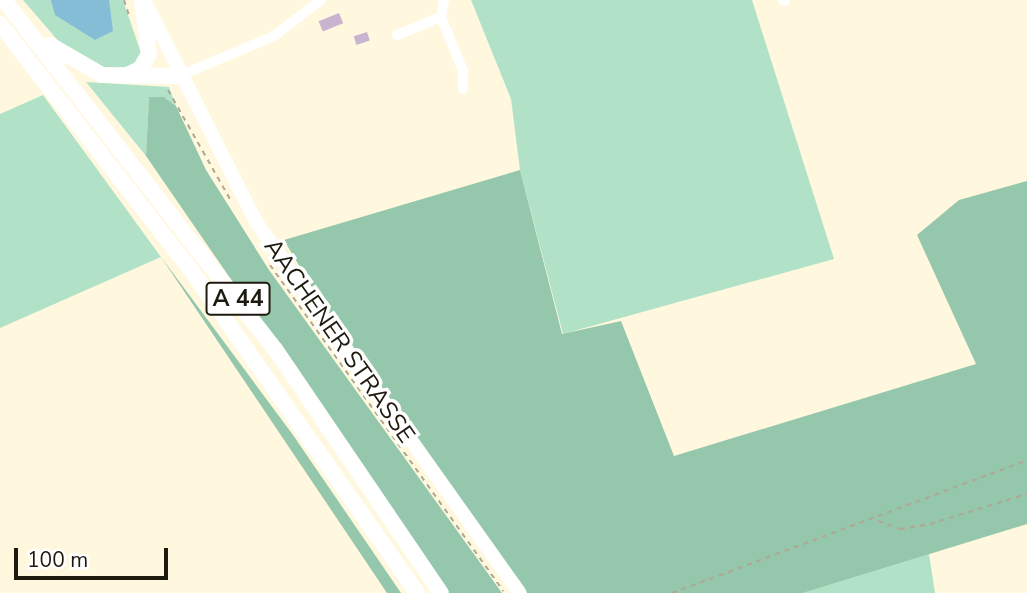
<!DOCTYPE html>
<style>
body{margin:0}
#map{position:relative;width:1027px;height:593px;overflow:hidden;background:#fff8de;font-family:"Nunito Sans",sans-serif}
div>[style]{position:absolute}
.green>*{inset:0;background:#b1e2c7}
.forest>*{inset:0;background:#94c7ab}
.water>*{inset:0;background:#86bdd6}
.building>*{inset:0;background:#c8b4cf;transform-origin:0 0}
.path>*{height:2px;margin-top:-1px;transform-origin:0;background:repeating-linear-gradient(90deg,#aea893 0 5px,transparent 0 10px)}
.minor>*{height:10px;margin:-5px;padding:0 5px;transform-origin:5px;border-radius:5px;background:#fff}
.major>*{height:14px;margin:-7px;padding:0 7px;transform-origin:7px;border-radius:7px;background:#fff}
.highway>*{height:16px;margin:-8px;padding:0 8px;transform-origin:8px;border-radius:8px;background:#fff}
span{translate:-50% -50%;white-space:nowrap;text-align:center;line-height:1.15;-webkit-text-stroke:7px #fff;paint-order:stroke}
.shield-label span{padding:2px 5px;background:#fff;border:2px solid;border-radius:5px;-webkit-text-stroke-width:0}
.shield-label{font-size:23px;color:#1d1a0e;font-weight:700}
.street-label{font-size:24px;color:#1d1a0e}
.scale{position:absolute;left:14px;top:548px;width:154px;height:32px;box-sizing:border-box;border:4px solid #1d1a0e;border-top:0;padding-left:9px;font-size:21px;line-height:24px;white-space:nowrap;color:#1d1a0e;-webkit-text-stroke:5px #fff;paint-order:stroke}
</style>
<div id="map">
<div class="green">
<i style="clip-path:polygon(23px 0,123px 0,142px 56px,129px 68px,102px 69px,66px 50px)"></i>
<i style="clip-path:polygon(471px 0,752px 0,834px 259px,563px 334px,520px 170px,511px 99px)"></i>
<i style="clip-path:polygon(86px 82px,169px 87px,176px 106px,164px 97px,149px 98px,146px 156px)"></i>
<i style="clip-path:polygon(43px 95px,161px 257px,0 328px,0 114px)"></i>
<i style="clip-path:polygon(929px 554px,935px 593px,803px 593px)"></i>
</div>
<div class="forest">
<i style="clip-path:polygon(149px 97px,164px 97px,176px 106px,206px 170px,269px 270px,502px 593px,447px 593px,146px 156px)"></i>
<i style="clip-path:polygon(520px 170px,562px 334px,621px 321px,674px 456px,976px 364px,917px 235px,959px 200px,1027px 181px,1027px 524px,803px 593px,527px 593px,326px 311px,284px 240px)"></i>
<i style="clip-path:polygon(161px 257px,293px 435px,401px 593px,387px 593px)"></i>
</div>
<div class="water">
<i style="clip-path:polygon(51px 0,109px 0,113px 31px,95px 40px,55px 15px)"></i>
</div>
<div class="building">
<i style="left:339px;top:13px;width:11px;height:22px;rotate:68deg"></i>
<i style="left:367px;top:32px;width:9px;height:14px;rotate:72deg"></i>
</div>
<div class="path">
<i style="left:124px;top:0;width:20px;rotate:72deg"></i>
<i style="left:168px;top:90px;width:128px;rotate:60.4deg"></i>
<i style="left:270px;top:265px;width:401px;rotate:54.4deg"></i>
<i style="left:878px;top:521px;width:23px;rotate:20deg"></i>
<i style="left:900px;top:529px;width:30px;rotate:-9deg"></i>
<i style="left:930px;top:524px;width:102px;rotate:-17.2deg"></i>
<i style="left:672px;top:593px;width:379px;rotate:-20.5deg"></i>
</div>
<div class="minor">
<i style="left:444px;top:0;width:17px;rotate:100deg"></i>
<i style="left:441px;top:17px;width:58px;rotate:67.8deg"></i>
<i style="left:463px;top:71px;width:18px;rotate:90deg"></i>
<i style="left:783px;top:0;width:2px;rotate:27deg"></i>
<i style="left:397px;top:35px;width:48px;rotate:-22.2deg"></i>
<i style="left:179px;top:76px;width:103px;rotate:-22.8deg"></i>
<i style="left:274px;top:36px;width:59px;rotate:-37.5deg"></i>
</div>
<div class="major">
<i style="left:146px;top:4px;width:244px;rotate:63.2deg"></i>
<i style="left:256px;top:222px;width:455px;rotate:54.6deg"></i>
</div>
<div class="highway">
<i style="left:4px;top:0;width:442px;rotate:52.2deg"></i>
<i style="left:275px;top:349px;width:295px;rotate:55.8deg"></i>
<i style="left:0;top:24px;width:315px;rotate:52.2deg"></i>
<i style="left:193px;top:273px;width:391px;rotate:55deg"></i>
<i style="left:50px;top:45px;width:60px;rotate:30deg"></i>
<i style="left:102px;top:75px;width:77px;rotate:0.7deg"></i>
<i style="left:125px;top:76px;width:17px;rotate:-25deg"></i>
<i style="left:140px;top:69px;width:17px;rotate:-59deg"></i>
<i style="left:149px;top:54px;width:54px;rotate:-97.4deg"></i>
</div>
<div class="shield-label">
<span style="left:238px;top:299px">A 44</span>
</div>
<div class="street-label">
<span style="left:339px;top:341px;rotate:55deg">AACHENER STRASSE</span>
</div>
<div class="scale">100 m</div>
</div>
